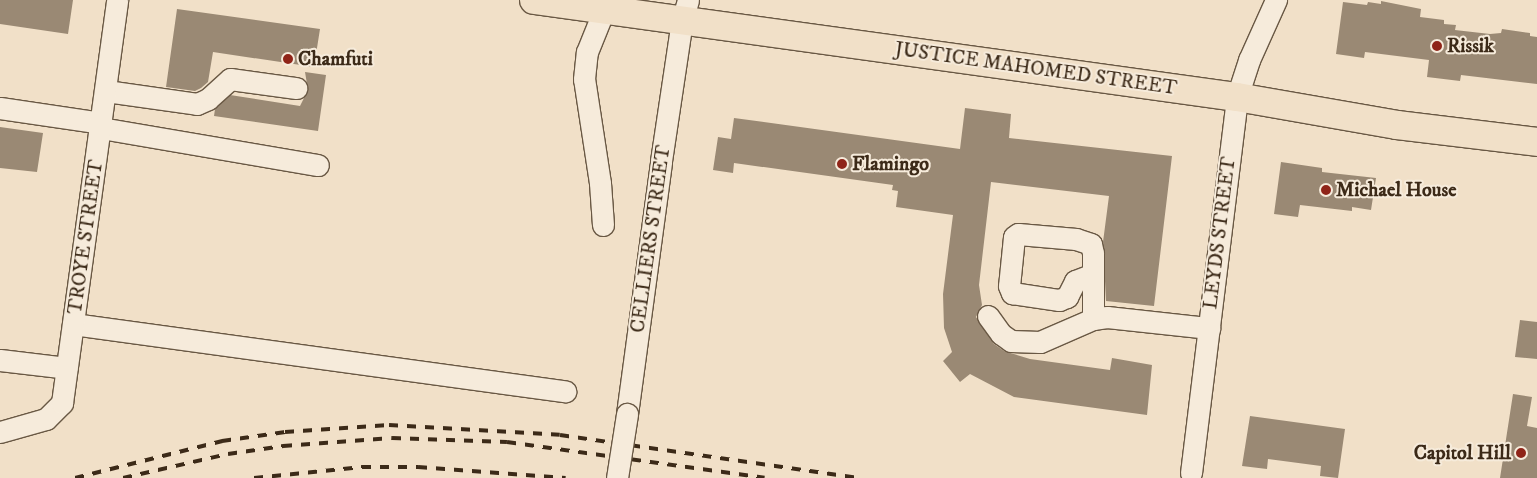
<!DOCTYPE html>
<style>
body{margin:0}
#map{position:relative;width:1537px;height:478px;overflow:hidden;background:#f1e0c8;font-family:"IM FELL DW Pica",serif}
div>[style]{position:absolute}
.building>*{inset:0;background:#9a8974}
.roads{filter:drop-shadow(1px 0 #695844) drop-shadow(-1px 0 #695844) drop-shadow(0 1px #695844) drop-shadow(0 -1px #695844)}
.minor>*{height:21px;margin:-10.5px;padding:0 10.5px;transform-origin:10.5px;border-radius:10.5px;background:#f6ebdb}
.major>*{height:28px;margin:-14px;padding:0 14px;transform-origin:14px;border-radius:14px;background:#f1e0c8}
.rail>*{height:4px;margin-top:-2px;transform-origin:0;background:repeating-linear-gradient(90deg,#3c2a18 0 9px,transparent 0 18px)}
.bridges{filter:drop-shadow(1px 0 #695844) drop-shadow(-1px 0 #695844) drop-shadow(0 1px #695844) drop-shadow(0 -1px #695844)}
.minor-bridge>*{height:21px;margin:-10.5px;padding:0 10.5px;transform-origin:10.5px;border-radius:10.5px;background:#f6ebdb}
.dots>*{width:14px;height:14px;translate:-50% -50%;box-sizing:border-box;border:2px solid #f6ebdb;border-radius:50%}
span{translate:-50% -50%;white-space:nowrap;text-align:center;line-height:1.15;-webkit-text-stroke:4px #f6ebdb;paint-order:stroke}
.poi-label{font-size:20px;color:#3c2a18;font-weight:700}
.left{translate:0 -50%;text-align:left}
.right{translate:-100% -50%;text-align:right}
.street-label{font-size:20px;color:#3c2a18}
</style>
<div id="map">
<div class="building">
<i style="clip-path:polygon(0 0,73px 0,68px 34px,0 24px)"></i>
<i style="clip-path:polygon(1381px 1px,1421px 9px,1420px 17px,1444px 20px,1444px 24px,1456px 25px,1455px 30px,1490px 34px,1501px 33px,1502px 29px,1530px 33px,1530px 36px,1537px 37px,1537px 84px,1461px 75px,1460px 81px,1427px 77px,1429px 60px,1365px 52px,1364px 58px,1336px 54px,1343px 2px,1367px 5px,1368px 2px,1381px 4px)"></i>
<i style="clip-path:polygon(177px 9px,320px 29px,314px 67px,213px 52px,208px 82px,201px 88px,195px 91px,166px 87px)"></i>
<i style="clip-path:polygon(305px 72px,326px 75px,318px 131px,214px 116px,215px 109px,230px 95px,300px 106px,308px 90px)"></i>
<i style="clip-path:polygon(965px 108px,1011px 114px,1009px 138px,1172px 156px,1154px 306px,1106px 301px,1103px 242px,1109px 196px,991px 182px,979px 285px,982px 305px,976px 317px,994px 344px,1004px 351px,1030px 359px,1110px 370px,1112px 358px,1152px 365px,1147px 415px,1014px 397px,970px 374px,960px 382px,943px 361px,952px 352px,944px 328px,943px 294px,953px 215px,896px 207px,898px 191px,892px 190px,893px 185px,734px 163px,733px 173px,713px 170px,718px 137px,731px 139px,734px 118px,960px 149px)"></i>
<i style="clip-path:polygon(0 127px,43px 133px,37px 172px,0 168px)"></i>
<i style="clip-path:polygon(1281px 162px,1322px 168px,1322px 172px,1376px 178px,1371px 210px,1352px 207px,1352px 211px,1300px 205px,1298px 217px,1274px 214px)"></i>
<i style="clip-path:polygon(1520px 320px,1537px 322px,1537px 359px,1515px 357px)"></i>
<i style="clip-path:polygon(1513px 394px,1532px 397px,1527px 426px,1537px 428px,1537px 478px,1500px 478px)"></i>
<i style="clip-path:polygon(1250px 416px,1345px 429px,1338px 478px,1320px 476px,1321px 466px,1268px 459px,1267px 469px,1242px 466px)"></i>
</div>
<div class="roads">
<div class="minor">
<i style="left:106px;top:91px;width:92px;rotate:8.1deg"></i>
<i style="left:197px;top:104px;width:12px;rotate:-24deg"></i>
<i style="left:208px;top:99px;width:30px;rotate:-42deg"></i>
<i style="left:230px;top:79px;width:67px;rotate:7.8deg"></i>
<i style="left:0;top:108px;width:102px;rotate:8.4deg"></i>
<i style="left:101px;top:128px;width:220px;rotate:9.7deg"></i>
<i style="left:603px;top:225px;width:42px;rotate:-94.1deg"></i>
<i style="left:600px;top:183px;width:105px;rotate:-98.7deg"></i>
<i style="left:584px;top:79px;width:27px;rotate:-84deg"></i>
<i style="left:587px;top:52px;width:45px;rotate:-68deg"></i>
<i style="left:988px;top:316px;width:22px;rotate:54deg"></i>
<i style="left:1001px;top:334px;width:12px;rotate:35deg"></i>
<i style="left:1011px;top:341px;width:29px;rotate:2deg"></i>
<i style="left:1040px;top:342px;width:58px;rotate:-23.5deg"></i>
<i style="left:1093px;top:319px;width:14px;rotate:-8deg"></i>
<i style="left:1107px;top:317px;width:103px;rotate:6.2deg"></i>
<i style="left:1093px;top:319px;width:66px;rotate:-90deg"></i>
<i style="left:1093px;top:253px;width:9px;rotate:-103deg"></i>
<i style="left:1091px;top:244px;width:16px;rotate:-162deg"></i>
<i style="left:1076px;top:239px;width:58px;rotate:-175.1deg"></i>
<i style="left:1018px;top:234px;width:5px;rotate:143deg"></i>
<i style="left:1014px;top:237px;width:49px;rotate:95.8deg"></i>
<i style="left:1009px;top:286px;width:8px;rotate:67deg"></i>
<i style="left:1012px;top:293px;width:48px;rotate:8.5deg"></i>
<i style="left:1059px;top:300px;width:9px;rotate:-21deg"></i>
<i style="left:1067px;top:297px;width:18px;rotate:-63deg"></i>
<i style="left:1075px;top:281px;width:19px;rotate:-21deg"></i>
<i style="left:73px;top:324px;width:497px;rotate:7.8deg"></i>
<i style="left:0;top:360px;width:67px;rotate:6.8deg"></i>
<i style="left:627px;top:414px;width:255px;rotate:-82.3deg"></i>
<i style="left:661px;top:161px;width:142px;rotate:-81.5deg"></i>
<i style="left:682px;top:21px;width:22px;rotate:-74deg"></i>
<i style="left:0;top:432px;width:48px;rotate:-15.8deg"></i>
<i style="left:46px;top:419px;width:23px;rotate:-45deg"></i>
<i style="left:62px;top:403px;width:407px;rotate:-82.2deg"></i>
<i style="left:1191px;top:473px;width:379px;rotate:-83deg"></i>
<i style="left:1237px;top:97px;width:39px;rotate:-72deg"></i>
<i style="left:1249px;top:60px;width:66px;rotate:-65.8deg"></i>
</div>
<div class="major">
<i style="left:534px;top:0;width:710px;rotate:7.86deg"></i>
<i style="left:1237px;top:97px;width:162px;rotate:9.9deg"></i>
<i style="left:1397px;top:125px;width:141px;rotate:6.9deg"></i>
</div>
</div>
<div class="rail">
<i style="left:75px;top:478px;width:152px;rotate:-14.1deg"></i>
<i style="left:222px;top:441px;width:64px;rotate:-8.1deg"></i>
<i style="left:285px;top:432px;width:104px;rotate:-3.9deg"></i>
<i style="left:389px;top:425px;width:171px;rotate:3.3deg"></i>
<i style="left:560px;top:435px;width:300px;rotate:8.2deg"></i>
<i style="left:123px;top:478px;width:108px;rotate:-12.9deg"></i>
<i style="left:228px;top:454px;width:56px;rotate:-8.3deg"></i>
<i style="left:283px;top:446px;width:109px;rotate:-4.2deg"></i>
<i style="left:392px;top:438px;width:115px;rotate:2deg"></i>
<i style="left:507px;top:442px;width:260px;rotate:7.9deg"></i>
<i style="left:254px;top:478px;width:109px;rotate:-5.8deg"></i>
<i style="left:362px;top:467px;width:56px"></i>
<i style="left:418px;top:467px;width:148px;rotate:4.3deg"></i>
</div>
<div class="bridges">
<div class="minor-bridge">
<i style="left:617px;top:478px;width:65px;rotate:-81.1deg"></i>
</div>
</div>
<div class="dots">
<i style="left:1437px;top:46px;background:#8f2418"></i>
<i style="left:288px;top:59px;background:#8f2418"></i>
<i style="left:842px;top:164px;background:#8f2418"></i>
<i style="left:1326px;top:190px;background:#8f2418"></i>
<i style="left:1521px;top:453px;background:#8f2418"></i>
</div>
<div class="poi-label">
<span class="left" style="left:1447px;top:46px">Rissik</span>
<span class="left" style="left:298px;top:59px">Chamfuti</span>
<span class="left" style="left:852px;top:164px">Flamingo</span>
<span class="left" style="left:1336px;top:190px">Michael House</span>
<span class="right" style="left:1511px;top:453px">Capitol Hill</span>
</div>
<div class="street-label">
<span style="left:1036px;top:69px;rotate:8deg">JUSTICE MAHOMED STREET</span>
<span style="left:1220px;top:233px;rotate:-83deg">LEYDS STREET</span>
<span style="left:86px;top:237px;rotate:-82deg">TROYE STREET</span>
<span style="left:651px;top:239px;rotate:-82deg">CELLIERS STREET</span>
</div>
</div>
